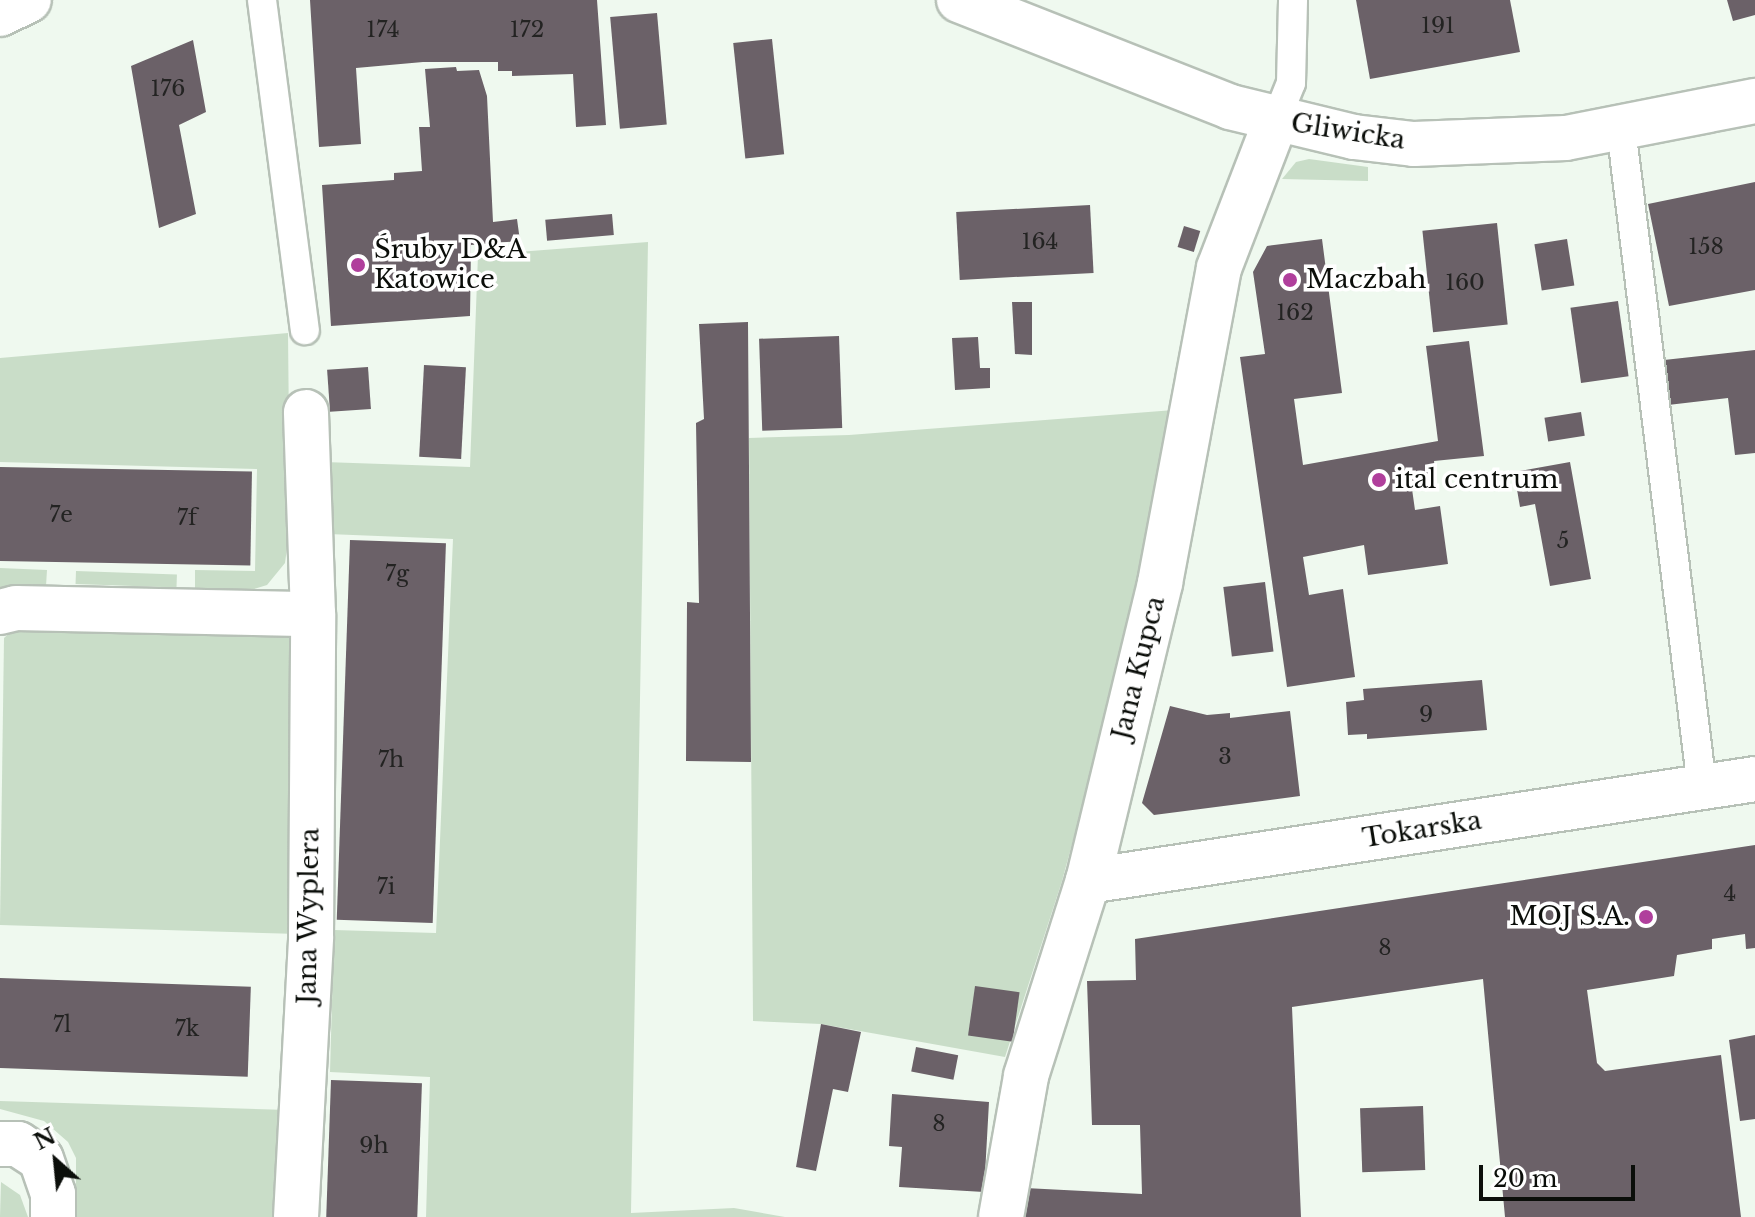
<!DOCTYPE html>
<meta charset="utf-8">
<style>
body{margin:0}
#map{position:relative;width:1755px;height:1217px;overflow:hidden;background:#eff9ef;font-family:"Libre Baskerville",serif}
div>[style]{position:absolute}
.green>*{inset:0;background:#c9ddc8;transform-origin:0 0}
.building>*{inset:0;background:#6b6168;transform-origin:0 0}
.roads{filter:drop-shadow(2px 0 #b7c1b7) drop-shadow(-2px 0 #b7c1b7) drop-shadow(0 2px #b7c1b7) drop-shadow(0 -2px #b7c1b7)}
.lane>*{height:28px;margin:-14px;padding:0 14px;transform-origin:14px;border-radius:14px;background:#fff}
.street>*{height:44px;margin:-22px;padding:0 22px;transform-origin:22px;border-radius:22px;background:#fff}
.secondary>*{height:44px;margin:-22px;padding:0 22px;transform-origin:22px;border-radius:22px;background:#fff}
.dots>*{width:22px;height:22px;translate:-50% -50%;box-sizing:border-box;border:4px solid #fff;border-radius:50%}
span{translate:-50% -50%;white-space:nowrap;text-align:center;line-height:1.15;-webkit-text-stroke:7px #fff;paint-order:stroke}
.number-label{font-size:22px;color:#232322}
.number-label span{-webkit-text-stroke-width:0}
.street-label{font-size:26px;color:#0b0e0a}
.poi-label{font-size:26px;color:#0b0e0a}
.left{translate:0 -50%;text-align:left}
.right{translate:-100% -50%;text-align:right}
.north{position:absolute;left:16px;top:1121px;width:80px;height:80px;-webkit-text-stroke:6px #fff;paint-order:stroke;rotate:333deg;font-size:22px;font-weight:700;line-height:32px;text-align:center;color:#0b0e0a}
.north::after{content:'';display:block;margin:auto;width:28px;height:36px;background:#0b0e0a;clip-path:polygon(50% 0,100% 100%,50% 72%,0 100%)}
.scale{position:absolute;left:1479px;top:1165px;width:156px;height:36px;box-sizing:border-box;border:4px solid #0b0e0a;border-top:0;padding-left:10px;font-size:24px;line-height:28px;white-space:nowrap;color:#0b0e0a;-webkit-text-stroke:6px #fff;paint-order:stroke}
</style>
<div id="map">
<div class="green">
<i style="clip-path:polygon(1309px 159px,1368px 167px,1368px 181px,1282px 179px,1296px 162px)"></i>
<i style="clip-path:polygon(648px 242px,631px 1213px,734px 1208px,785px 1217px,426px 1217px,430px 1077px,330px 1072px,334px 930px,436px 933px,453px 539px,328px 534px,324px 462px,470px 467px,478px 255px)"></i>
<i style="clip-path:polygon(288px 333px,290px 526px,285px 563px,267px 585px,251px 590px,195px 589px,195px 570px,255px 571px,257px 469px,0 462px,0 358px)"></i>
<i style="clip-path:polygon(1174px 410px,1134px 616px,1062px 881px,1005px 1057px,821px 1024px,753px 1021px,749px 438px,849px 435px)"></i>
<i style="clip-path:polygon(0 568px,47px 570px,46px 586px,0 587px)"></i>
<i style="left:76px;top:571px;width:101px;height:13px;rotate:2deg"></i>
<i style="clip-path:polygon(298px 626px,298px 934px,0 925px,4px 638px,15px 628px)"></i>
<i style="clip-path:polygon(0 1101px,288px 1110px,282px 1217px,76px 1217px,76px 1158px,68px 1142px,44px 1121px,0 1109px)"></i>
<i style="clip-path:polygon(1px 1182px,20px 1195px,28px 1217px,0 1217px)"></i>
</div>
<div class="building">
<i style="clip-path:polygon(310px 0,597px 0,606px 125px,576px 127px,573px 74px,512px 76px,512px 71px,498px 71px,498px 62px,423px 62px,356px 68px,361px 144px,319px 147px)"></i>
<i style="clip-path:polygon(1356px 0,1510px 0,1520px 52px,1370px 79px)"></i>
<i style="clip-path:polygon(1727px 0,1755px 0,1755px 15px,1733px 21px)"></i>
<i style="left:657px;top:13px;width:112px;height:47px;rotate:85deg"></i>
<i style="left:772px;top:39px;width:116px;height:39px;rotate:84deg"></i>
<i style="clip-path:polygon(193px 40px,206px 112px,179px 125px,196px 214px,159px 228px,131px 66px)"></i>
<i style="clip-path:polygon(456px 67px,457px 71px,479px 70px,487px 96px,493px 222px,517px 219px,520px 241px,471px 245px,470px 316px,331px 326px,322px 185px,394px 180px,394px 173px,422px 171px,419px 127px,430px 127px,425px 69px)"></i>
<i style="clip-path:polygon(1755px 182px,1755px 290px,1669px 306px,1648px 204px)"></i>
<i style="left:1090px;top:205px;width:68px;height:134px;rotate:87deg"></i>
<i style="left:612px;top:214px;width:21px;height:67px;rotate:85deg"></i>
<i style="left:1497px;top:223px;width:102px;height:75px;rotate:84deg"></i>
<i style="left:1184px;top:226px;width:17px;height:22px;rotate:17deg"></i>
<i style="clip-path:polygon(1322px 239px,1342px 393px,1294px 399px,1303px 465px,1438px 441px,1426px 346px,1469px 341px,1484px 456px,1434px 461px,1436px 479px,1411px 482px,1415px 510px,1440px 506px,1448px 564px,1368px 575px,1364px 545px,1303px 557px,1309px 595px,1343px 589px,1355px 677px,1287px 687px,1240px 357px,1265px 354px,1253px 272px,1267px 246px)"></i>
<i style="left:1567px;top:239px;width:47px;height:33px;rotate:81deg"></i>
<i style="left:1618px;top:301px;width:76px;height:48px;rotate:82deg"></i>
<i style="clip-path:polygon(1012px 302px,1032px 302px,1032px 355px,1015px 354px)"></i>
<i style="clip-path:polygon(748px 322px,751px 762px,686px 761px,687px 602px,699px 603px,696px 423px,704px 419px,699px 324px)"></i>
<i style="left:839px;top:336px;width:92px;height:80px;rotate:88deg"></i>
<i style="clip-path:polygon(978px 337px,980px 368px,990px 368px,990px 388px,955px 390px,952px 338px)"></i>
<i style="clip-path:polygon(1755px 350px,1755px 453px,1735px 455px,1728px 398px,1668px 405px,1664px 360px)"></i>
<i style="left:424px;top:365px;width:42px;height:92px;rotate:3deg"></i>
<i style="left:368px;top:367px;width:42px;height:41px;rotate:86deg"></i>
<i style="left:1581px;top:412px;width:24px;height:37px;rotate:81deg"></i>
<i style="clip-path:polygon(1570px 462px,1591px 579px,1550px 586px,1535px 504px,1520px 507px,1514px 472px)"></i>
<i style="left:0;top:467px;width:252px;height:94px;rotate:1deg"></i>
<i style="left:350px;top:540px;width:96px;height:380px;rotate:2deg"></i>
<i style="left:1265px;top:582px;width:70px;height:42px;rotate:83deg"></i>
<i style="clip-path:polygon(1482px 680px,1487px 730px,1367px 739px,1367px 734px,1348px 735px,1346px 702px,1364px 700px,1363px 689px)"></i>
<i style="clip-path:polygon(1170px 706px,1207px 715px,1230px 713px,1230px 718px,1290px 711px,1300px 796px,1154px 815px,1142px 803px)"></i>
<i style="clip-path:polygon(1755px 845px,1755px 948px,1746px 949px,1745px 934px,1712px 939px,1712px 949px,1677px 955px,1674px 976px,1587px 990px,1597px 1063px,1605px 1071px,1721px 1055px,1741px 1217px,1505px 1217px,1483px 979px,1292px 1007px,1301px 1217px,1024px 1217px,1025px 1188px,1142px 1194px,1140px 1125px,1092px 1125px,1087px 981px,1136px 980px,1135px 939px)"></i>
<i style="left:0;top:978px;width:251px;height:90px;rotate:2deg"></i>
<i style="left:975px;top:986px;width:45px;height:50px;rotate:8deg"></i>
<i style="clip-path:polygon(821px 1024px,861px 1032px,848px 1092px,833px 1089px,816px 1171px,796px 1167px)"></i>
<i style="clip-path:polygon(1755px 1035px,1755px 1119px,1740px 1121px,1729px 1040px)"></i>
<i style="left:916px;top:1047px;width:43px;height:25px;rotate:11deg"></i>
<i style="left:331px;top:1080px;width:91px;height:137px;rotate:2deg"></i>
<i style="clip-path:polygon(892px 1094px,989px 1102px,984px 1192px,899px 1187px,902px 1147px,889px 1146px)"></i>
<i style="left:1423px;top:1106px;width:64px;height:63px;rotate:88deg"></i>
</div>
<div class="roads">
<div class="lane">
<i style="left:262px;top:0;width:333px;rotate:82.6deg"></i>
<i style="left:1276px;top:120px;width:40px;rotate:-68deg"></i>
<i style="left:1291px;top:83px;width:83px;rotate:-88.6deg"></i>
<i style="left:1621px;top:128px;width:664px;rotate:82.99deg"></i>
</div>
<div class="street">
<i style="left:0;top:612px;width:16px;rotate:-14deg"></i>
<i style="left:16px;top:608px;width:297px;rotate:1.2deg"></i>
<i style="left:1088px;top:881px;width:675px;rotate:-8.69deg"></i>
<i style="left:0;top:1144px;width:18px"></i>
<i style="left:18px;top:1144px;width:27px;rotate:33deg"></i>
<i style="left:41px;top:1159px;width:37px;rotate:71deg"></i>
<i style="left:53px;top:1194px;width:23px;rotate:90deg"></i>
<i style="left:296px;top:1217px;width:281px;rotate:-86.9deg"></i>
<i style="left:311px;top:936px;width:322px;rotate:-89.6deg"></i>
<i style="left:313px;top:614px;width:202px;rotate:-92deg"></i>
<i style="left:1001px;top:1217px;width:143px;rotate:-79.9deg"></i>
<i style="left:1026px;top:1076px;width:205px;rotate:-72.4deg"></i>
<i style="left:1088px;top:881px;width:307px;rotate:-76.4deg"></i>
<i style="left:1160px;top:583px;width:320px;rotate:-79.4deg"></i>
<i style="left:1219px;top:268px;width:159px;rotate:-68.9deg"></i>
</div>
<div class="secondary">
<i style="left:959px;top:0;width:291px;rotate:21.5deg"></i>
<i style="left:1230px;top:107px;width:128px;rotate:13.6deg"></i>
<i style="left:1354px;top:137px;width:60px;rotate:6.7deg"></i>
<i style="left:1414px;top:144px;width:152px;rotate:-2.3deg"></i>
<i style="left:1566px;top:138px;width:193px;rotate:-11.1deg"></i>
<i style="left:0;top:14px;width:32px;rotate:-26deg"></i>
</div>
</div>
<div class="dots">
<i style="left:358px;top:265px;background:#b03f9c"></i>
<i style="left:1290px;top:280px;background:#b03f9c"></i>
<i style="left:1379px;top:480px;background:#b03f9c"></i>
<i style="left:1646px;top:917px;background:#b03f9c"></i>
</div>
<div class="number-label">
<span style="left:1438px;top:26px">191</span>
<span style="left:383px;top:30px">174</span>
<span style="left:527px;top:30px">172</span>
<span style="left:168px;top:89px">176</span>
<span style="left:1040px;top:242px">164</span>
<span style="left:1706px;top:247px">158</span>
<span style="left:1465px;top:283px">160</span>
<span style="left:1295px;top:313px">162</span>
<span style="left:61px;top:515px">7e</span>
<span style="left:187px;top:518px">7f</span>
<span style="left:1563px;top:541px">5</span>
<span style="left:397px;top:574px">7g</span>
<span style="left:1426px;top:715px">9</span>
<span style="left:1225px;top:757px">3</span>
<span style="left:391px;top:760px">7h</span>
<span style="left:386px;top:887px">7i</span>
<span style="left:1730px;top:894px">4</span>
<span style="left:1385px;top:948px">8</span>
<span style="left:62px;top:1025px">7l</span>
<span style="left:187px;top:1029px">7k</span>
<span style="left:939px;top:1124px">8</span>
<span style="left:374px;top:1146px">9h</span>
</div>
<div class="street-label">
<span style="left:1348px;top:132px;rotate:9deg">Gliwicka</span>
<span style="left:1139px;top:668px;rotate:-76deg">Jana Kupca</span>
<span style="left:1422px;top:830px;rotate:-9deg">Tokarska</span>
<span style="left:309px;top:916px;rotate:-89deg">Jana Wyplera</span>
</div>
<div class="poi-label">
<span class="left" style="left:374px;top:265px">Śruby D&amp;A<br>Katowice</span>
<span class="left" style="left:1306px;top:280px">Maczbah</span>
<span class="left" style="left:1395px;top:480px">ital centrum</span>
<span class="right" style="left:1630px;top:917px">MOJ S.A.</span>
</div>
<div class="north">N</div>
<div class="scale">20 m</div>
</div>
